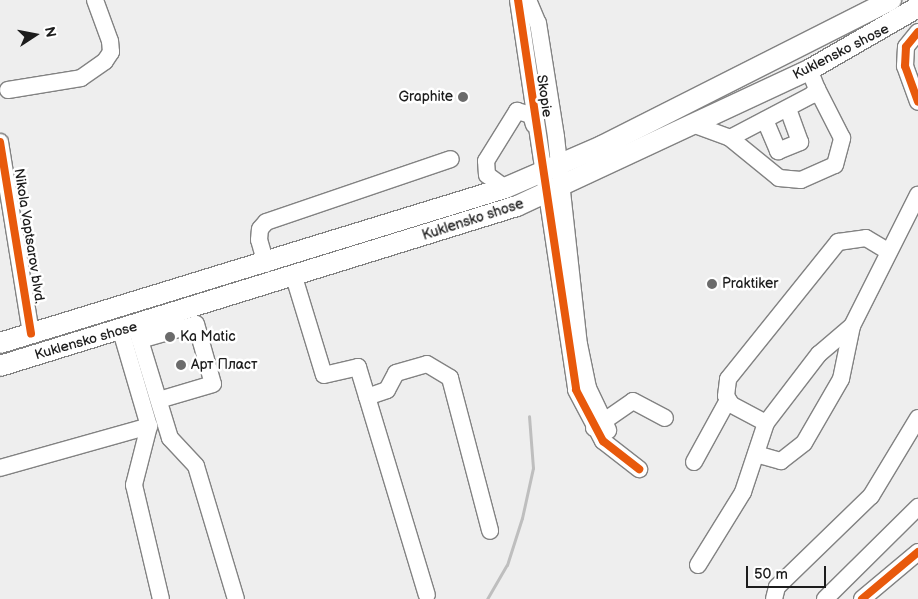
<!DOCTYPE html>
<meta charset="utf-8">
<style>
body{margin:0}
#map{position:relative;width:918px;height:599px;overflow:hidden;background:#fff;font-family:"Balsamiq Sans",sans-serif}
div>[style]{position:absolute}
.built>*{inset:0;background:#eee;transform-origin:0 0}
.roads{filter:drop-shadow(1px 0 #828282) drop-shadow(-1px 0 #828282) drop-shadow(0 1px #828282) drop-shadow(0 -1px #828282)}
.minor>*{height:16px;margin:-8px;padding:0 8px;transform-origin:8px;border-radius:8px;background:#fff}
.major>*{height:20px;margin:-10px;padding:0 10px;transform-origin:10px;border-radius:10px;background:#fff}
.rail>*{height:3px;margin:-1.5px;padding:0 1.5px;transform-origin:1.5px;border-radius:1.5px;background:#bebebe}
.cycleway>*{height:8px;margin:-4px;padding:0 4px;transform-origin:4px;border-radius:4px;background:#e8590c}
.dots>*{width:14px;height:14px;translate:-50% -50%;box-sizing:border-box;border:2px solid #fff;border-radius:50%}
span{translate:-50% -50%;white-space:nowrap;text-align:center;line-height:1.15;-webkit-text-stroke:5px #fff;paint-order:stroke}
.street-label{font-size:14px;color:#1c1c1c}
.poi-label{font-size:14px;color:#1c1c1c}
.right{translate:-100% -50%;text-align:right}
.left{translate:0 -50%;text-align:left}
.north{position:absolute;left:10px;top:10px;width:50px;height:50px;-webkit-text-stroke:4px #fff;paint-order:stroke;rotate:79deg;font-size:14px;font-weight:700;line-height:20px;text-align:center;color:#1c1c1c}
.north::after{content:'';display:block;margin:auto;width:18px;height:22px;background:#1c1c1c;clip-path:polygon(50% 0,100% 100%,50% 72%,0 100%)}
.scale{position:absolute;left:746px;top:566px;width:80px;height:22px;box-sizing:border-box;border:2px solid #1c1c1c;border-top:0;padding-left:6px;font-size:15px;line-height:18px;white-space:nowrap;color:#1c1c1c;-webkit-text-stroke:4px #fff;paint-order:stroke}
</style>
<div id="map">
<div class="built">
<i style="left:0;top:0;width:918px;height:599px"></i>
</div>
<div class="roads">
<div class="minor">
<i style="left:518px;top:0;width:394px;rotate:81.5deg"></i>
<i style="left:576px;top:390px;width:58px;rotate:62.1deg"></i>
<i style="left:603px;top:441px;width:46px;rotate:37.9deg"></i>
<i style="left:528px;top:0;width:25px;rotate:67deg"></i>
<i style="left:538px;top:23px;width:115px;rotate:81deg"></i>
<i style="left:556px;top:137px;width:208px;rotate:83.7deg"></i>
<i style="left:579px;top:344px;width:45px;rotate:78.4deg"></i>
<i style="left:588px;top:388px;width:47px;rotate:64.5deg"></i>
<i style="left:918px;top:32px;width:19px;rotate:129deg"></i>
<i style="left:906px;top:47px;width:19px;rotate:93deg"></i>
<i style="left:905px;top:66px;width:38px;rotate:70deg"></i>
<i style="left:8px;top:90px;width:74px;rotate:-9.3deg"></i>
<i style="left:81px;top:78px;width:29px;rotate:-35deg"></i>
<i style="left:105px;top:61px;width:11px;rotate:-56deg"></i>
<i style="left:111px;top:52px;width:11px;rotate:-95deg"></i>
<i style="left:110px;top:41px;width:44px;rotate:-110.1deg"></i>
<i style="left:765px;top:120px;width:34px;rotate:67deg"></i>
<i style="left:778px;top:151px;width:24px;rotate:-22deg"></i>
<i style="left:800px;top:142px;width:35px;rotate:-110deg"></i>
<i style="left:695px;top:125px;width:37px;rotate:20deg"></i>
<i style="left:730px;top:138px;width:93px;rotate:-27.7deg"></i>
<i style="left:812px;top:95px;width:8px;rotate:-50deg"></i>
<i style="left:817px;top:89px;width:11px;rotate:-112deg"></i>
<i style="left:730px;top:138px;width:63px;rotate:39.2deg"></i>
<i style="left:779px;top:178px;width:22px;rotate:5deg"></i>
<i style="left:801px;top:180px;width:37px;rotate:-24deg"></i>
<i style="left:835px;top:165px;width:28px;rotate:-75deg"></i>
<i style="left:842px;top:138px;width:55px;rotate:-117deg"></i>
<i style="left:0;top:142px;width:194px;rotate:80.8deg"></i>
<i style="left:505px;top:188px;width:22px;rotate:-144deg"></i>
<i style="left:487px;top:175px;width:14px;rotate:-94deg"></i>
<i style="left:486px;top:161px;width:59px;rotate:-58.2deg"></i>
<i style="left:517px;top:111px;width:15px;rotate:16deg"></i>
<i style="left:531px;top:115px;width:10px;rotate:73deg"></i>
<i style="left:266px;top:264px;width:25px;rotate:-106deg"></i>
<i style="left:259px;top:240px;width:11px;rotate:-85deg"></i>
<i style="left:260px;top:229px;width:9px;rotate:-49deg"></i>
<i style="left:266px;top:222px;width:195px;rotate:-18.8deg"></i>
<i style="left:294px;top:277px;width:102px;rotate:73deg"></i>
<i style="left:324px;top:375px;width:35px;rotate:-13deg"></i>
<i style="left:358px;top:367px;width:238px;rotate:73.2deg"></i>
<i style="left:136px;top:327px;width:116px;rotate:73deg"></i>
<i style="left:170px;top:438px;width:38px;rotate:47deg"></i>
<i style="left:196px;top:466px;width:139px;rotate:73.3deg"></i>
<i style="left:121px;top:331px;width:99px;rotate:73.6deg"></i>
<i style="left:149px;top:426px;width:61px;rotate:104.3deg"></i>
<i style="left:134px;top:485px;width:117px;rotate:76.7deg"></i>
<i style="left:140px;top:340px;width:58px;rotate:-15.9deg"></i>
<i style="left:196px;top:324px;width:62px;rotate:74.2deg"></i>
<i style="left:213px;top:384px;width:56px;rotate:163.5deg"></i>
<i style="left:367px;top:397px;width:21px;rotate:-19deg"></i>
<i style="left:387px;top:390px;width:19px;rotate:-62deg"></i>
<i style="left:396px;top:373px;width:32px;rotate:-16deg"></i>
<i style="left:427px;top:364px;width:27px;rotate:31deg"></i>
<i style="left:450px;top:378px;width:158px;rotate:75.3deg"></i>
<i style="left:766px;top:423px;width:40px;rotate:-152deg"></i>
<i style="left:731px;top:404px;width:9px;rotate:-122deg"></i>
<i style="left:726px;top:396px;width:17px;rotate:-83deg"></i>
<i style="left:728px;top:379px;width:176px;rotate:-51.2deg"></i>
<i style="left:838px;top:242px;width:28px;rotate:-8deg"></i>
<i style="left:866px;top:238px;width:26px;rotate:31deg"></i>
<i style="left:594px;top:428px;width:47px;rotate:-34.7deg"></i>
<i style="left:633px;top:401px;width:36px;rotate:28deg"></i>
<i style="left:756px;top:454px;width:26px;rotate:16deg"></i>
<i style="left:781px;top:461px;width:29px;rotate:-38deg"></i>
<i style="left:804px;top:443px;width:74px;rotate:-60deg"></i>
<i style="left:841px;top:379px;width:54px;rotate:-78.3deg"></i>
<i style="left:694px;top:462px;width:71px;rotate:-61.3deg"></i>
<i style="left:0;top:468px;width:155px;rotate:-15.7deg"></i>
<i style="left:698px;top:565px;width:86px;rotate:-58.3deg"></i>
<i style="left:743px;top:492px;width:73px;rotate:-71.6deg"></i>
<i style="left:766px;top:423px;width:87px;rotate:-52.5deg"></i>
<i style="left:819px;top:354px;width:43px;rotate:-40.3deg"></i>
<i style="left:852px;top:326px;width:147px;rotate:-63.3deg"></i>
<i style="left:774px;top:599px;width:12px;rotate:-76deg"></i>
<i style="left:777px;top:587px;width:131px;rotate:-44.1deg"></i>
<i style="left:871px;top:496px;width:91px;rotate:-58.9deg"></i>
<i style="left:825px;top:599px;width:131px;rotate:-44.7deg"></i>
<i style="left:862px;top:599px;width:73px;rotate:-40deg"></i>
</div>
<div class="major">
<i style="left:0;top:343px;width:528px;rotate:-17.06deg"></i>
<i style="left:505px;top:188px;width:106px;rotate:-23.4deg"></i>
<i style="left:602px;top:146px;width:324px;rotate:-26.8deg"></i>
<i style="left:0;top:366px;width:541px;rotate:-17.2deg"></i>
<i style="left:517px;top:206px;width:322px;rotate:-25deg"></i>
<i style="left:809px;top:70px;width:126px;rotate:-30deg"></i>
</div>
</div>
<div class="rail">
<i style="left:487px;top:599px;width:39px;rotate:-60deg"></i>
<i style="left:507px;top:565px;width:49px;rotate:-72.3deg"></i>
<i style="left:522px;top:518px;width:51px;rotate:-77.6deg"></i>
<i style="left:533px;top:468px;width:52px;rotate:-94.4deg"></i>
</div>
<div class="cycleway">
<i style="left:518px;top:0;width:394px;rotate:81.5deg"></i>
<i style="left:576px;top:390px;width:58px;rotate:62.1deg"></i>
<i style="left:603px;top:441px;width:46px;rotate:37.9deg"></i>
<i style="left:918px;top:32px;width:19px;rotate:129deg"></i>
<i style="left:906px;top:47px;width:19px;rotate:93deg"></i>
<i style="left:905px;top:66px;width:38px;rotate:70deg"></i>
<i style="left:0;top:142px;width:194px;rotate:80.8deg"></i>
<i style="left:862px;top:599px;width:73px;rotate:-40deg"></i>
</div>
<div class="dots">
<i style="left:463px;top:97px;background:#6b6b6b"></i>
<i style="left:712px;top:284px;background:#6b6b6b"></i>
<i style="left:170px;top:337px;background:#6b6b6b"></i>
<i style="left:181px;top:365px;background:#6b6b6b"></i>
</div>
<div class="street-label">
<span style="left:841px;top:52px;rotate:-27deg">Kuklensko shose</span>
<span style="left:544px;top:96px;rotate:82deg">Skopie</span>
<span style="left:473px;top:220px;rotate:-18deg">Kuklensko shose</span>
<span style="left:29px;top:236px;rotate:81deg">Nikola Vaptsarov blvd.</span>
<span style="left:86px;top:341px;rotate:-16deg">Kuklensko shose</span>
</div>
<div class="poi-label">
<span class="right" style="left:453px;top:97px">Graphite</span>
<span class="left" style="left:722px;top:284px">Praktiker</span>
<span class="left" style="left:180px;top:337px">Ka Matic</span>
<span class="left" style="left:191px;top:365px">Арт Пласт</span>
</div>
<div class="north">N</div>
<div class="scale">50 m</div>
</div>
